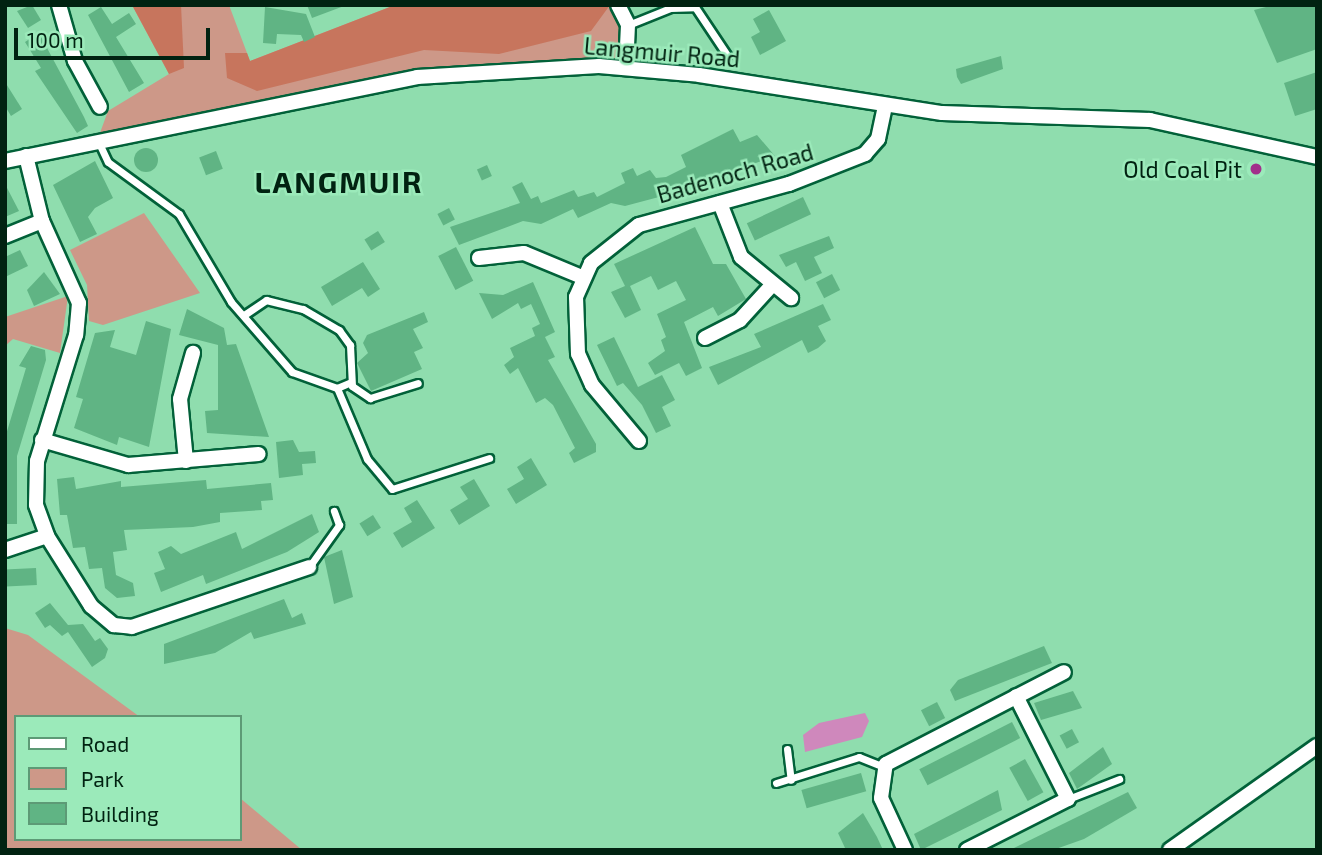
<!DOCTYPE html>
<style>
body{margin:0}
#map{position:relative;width:1322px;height:855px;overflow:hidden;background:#8fddae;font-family:"Exo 2",sans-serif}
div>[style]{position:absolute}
.green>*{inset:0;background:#cd9888}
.forest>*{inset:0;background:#c7755d}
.water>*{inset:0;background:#cf88bc}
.building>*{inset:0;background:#60b484;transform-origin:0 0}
.round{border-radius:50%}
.roads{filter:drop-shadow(2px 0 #026139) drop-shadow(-2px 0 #026139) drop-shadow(0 2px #026139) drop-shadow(0 -2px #026139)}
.lane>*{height:7px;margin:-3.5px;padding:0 3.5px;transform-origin:3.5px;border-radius:3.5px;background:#fff}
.street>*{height:14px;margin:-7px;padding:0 7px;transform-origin:7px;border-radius:7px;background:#fff}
.dots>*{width:19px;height:19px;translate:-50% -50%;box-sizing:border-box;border:4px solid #9beaba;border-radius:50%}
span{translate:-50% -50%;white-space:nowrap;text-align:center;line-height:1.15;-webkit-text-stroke:5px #9beaba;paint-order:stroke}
.street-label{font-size:23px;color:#012211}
.poi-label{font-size:23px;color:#012211}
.right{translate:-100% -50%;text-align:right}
.district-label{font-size:30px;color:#012211;font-weight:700;letter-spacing:2px}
.frame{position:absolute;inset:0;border:7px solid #012211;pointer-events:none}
.legend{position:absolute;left:14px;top:715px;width:228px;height:126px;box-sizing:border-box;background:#9beaba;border:2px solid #5d9a76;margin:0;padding:9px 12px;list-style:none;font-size:21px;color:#012211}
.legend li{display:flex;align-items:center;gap:14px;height:35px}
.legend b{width:35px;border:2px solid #5d9a76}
.scale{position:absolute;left:14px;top:28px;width:196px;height:32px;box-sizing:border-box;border:4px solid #012211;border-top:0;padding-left:9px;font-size:21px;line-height:24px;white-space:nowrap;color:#012211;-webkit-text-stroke:5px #9beaba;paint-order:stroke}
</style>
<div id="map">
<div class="green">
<i style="clip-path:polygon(132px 5px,229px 5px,250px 61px,395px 5px,618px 5px,626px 68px,452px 72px,97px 141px,108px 111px,169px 74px)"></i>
<i style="clip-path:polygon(144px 213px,200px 293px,103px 325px,89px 321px,87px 285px,70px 250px)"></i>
<i style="clip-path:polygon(68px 296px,60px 353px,13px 339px,5px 346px,5px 317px)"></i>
<i style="clip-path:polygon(5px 628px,28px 635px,140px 717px,16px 717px,16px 839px,240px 839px,240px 798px,302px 850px,5px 850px)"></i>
</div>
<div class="forest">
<i style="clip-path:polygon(132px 5px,181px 5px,184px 68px,169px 74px)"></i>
<i style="clip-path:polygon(395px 5px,610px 5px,591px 31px,499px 54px,424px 50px,257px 91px,227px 78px,225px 53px,247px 53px,250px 61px)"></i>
</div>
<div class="water">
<i style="clip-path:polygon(865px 713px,869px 721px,862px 737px,805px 752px,803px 735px,819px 723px)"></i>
</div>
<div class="building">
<i style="clip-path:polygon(32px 5px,41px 20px,28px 28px,17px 11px)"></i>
<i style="clip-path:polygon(307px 5px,344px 5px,344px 6px,312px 18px)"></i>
<i style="clip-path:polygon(1274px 5px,1317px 5px,1317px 49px,1277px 63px,1254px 10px)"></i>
<i style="clip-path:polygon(101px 7px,112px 24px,129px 13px,136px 24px,116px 37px,144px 83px,129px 92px,88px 15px)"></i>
<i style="clip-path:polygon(265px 7px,306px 14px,315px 37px,304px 42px,301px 35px,277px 34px,276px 44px,263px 43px)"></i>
<i style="clip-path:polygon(769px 10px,786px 41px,760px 55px,751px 37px,760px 32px,753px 19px)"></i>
<i style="clip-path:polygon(39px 33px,84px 117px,88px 126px,77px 133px,35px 71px,41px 68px,25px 42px)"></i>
<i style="clip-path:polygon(1001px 56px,1003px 69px,961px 84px,957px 77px,956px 69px)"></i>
<i style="clip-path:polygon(1317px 72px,1317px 109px,1295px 116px,1284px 83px)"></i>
<i style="clip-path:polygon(5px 82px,22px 109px,11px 116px,5px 106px)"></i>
<i style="clip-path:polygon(733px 129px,740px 142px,757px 135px,775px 156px,674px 193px,625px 206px,611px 203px,578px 218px,573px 209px,541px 224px,523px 221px,459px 245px,450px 227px,520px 203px,512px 187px,522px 182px,531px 199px,538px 196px,541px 203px,574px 190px,578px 197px,594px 192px,597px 197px,625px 183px,621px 173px,633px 168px,637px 176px,650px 170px,656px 178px,666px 177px,686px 167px,681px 155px)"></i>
<i class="round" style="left:134px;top:148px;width:24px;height:24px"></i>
<i style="left:216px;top:151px;width:19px;height:18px;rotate:69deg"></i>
<i style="clip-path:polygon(95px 161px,113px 198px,95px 208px,88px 217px,97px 234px,80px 242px,53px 185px)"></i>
<i style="left:487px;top:165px;width:12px;height:11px;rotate:66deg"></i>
<i style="clip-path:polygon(5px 184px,19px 211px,5px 217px)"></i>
<i style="left:803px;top:197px;width:19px;height:62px;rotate:65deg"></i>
<i style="left:449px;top:208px;width:13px;height:13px;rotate:63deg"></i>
<i style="clip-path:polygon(695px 227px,713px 264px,726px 264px,746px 299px,718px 316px,713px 307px,684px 322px,702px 368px,686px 376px,679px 363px,655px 375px,648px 363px,665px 351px,661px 340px,666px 337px,657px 314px,686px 300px,676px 281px,658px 290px,651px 276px,630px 286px,641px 310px,625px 318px,611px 292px,625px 286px,614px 264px)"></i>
<i style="left:378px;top:231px;width:13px;height:16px;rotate:58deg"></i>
<i style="clip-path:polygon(829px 236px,834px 248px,814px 257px,822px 273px,805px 281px,796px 262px,786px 267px,779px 255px)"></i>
<i style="left:456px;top:247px;width:38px;height:20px;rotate:63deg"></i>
<i style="clip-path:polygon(20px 250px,28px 266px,5px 277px,5px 257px)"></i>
<i style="clip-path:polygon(363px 262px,380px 289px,368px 297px,362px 288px,332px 306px,321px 287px)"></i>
<i style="clip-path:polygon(44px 272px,60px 294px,34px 306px,27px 290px)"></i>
<i style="left:832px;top:274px;width:18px;height:18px;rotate:63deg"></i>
<i style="clip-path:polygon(533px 282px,555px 332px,545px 337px,555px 357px,548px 360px,596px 444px,596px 452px,574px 463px,569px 453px,575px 448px,553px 405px,545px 398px,536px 403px,518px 368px,510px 374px,504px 365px,514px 357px,510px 348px,535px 336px,532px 328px,540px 324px,531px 304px,521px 309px,518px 303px,492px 319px,479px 293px,503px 295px)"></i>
<i style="clip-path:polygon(823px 304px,831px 320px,818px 326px,826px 341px,818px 348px,808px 353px,802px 340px,718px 385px,709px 367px,761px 347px,754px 334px)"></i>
<i style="clip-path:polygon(187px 309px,224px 328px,227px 345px,236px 344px,269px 437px,207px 433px,205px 411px,218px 410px,218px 345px,179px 335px)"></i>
<i style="clip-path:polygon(424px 312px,428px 322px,413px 329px,423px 348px,414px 352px,422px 369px,371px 391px,357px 363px,368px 353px,363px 343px,367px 335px)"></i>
<i style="clip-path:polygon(146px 321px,171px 329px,149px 447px,119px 437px,117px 445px,74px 428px,83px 399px,76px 397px,95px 333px,115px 330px,110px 347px,136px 355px)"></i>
<i style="clip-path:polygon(614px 337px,638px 387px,662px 375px,675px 400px,662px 407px,671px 426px,656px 433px,642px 405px,623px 383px,617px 386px,597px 345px)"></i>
<i style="clip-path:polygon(31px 346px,45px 350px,46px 360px,17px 456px,17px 524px,5px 524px,5px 438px,26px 368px,19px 366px)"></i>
<i style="clip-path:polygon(293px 440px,299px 452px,315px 451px,316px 463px,302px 464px,303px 475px,279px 478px,276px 442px)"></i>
<i style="clip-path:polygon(531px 458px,547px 485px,516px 504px,507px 489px,524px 479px,517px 467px)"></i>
<i style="clip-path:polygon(74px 477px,76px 489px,121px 481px,121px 487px,206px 480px,207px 489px,271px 483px,273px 500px,261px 501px,262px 510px,220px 513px,220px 522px,193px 527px,124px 530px,127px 550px,113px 552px,116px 575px,133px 583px,135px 596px,117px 598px,105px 588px,102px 568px,89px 569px,85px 547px,73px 548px,67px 515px,60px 515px,57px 479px)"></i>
<i style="clip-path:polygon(474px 479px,490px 506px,459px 525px,450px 510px,468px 499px,460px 487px)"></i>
<i style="clip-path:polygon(417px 500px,435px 528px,402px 548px,393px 533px,412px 522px,404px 508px)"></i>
<i style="clip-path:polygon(312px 514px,319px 532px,287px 552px,206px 584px,203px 575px,161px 592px,154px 573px,165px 569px,158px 552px,171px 546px,181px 554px,236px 532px,242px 549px)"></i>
<i style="left:373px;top:515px;width:15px;height:16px;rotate:58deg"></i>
<i style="clip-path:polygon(342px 550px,353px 597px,334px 604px,324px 557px)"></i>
<i style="left:36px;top:568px;width:17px;height:31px;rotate:87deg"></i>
<i style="clip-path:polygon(284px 599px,292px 618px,302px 613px,306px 624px,254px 639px,251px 632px,215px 653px,164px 664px,164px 644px)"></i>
<i style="clip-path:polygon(50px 603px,68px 625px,83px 624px,95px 641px,100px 638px,108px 649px,105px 658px,92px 667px,68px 632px,62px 636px,50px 625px,45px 628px,35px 613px)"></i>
<i style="clip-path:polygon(1044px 646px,1052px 663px,955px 701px,950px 690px,958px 680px)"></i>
<i style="clip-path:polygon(1073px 691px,1082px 708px,1041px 720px,1034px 703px)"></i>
<i style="left:937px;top:702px;width:18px;height:18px;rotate:63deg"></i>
<i style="left:1012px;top:722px;width:18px;height:104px;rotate:63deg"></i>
<i style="left:1072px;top:729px;width:15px;height:14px;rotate:62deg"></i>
<i style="clip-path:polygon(1103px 747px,1112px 764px,1077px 789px,1069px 773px)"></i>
<i style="left:1025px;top:759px;width:38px;height:18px;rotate:61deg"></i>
<i style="left:861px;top:773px;width:19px;height:62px;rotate:74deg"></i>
<i style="clip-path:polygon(998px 790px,1002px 810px,921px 850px,914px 834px)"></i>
<i style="clip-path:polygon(1128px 792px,1137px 808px,1084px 839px,1053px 850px,1010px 850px)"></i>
<i style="clip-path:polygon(863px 813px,877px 837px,883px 850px,846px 850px,838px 833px)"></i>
</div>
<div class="roads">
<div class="lane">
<i style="left:628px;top:25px;width:45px;rotate:-22deg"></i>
<i style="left:670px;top:8px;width:25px;rotate:-2deg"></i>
<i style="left:695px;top:7px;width:58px;rotate:56.3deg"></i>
<i style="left:98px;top:141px;width:23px;rotate:65deg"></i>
<i style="left:108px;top:162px;width:88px;rotate:36.2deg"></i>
<i style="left:179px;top:214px;width:102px;rotate:59.4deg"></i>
<i style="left:231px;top:302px;width:93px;rotate:48.9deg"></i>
<i style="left:292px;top:372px;width:48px;rotate:19.6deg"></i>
<i style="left:337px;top:388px;width:15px;rotate:-23deg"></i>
<i style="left:244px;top:315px;width:27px;rotate:-34deg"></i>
<i style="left:266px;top:300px;width:38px;rotate:14deg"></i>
<i style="left:303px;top:309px;width:42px;rotate:30.3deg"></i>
<i style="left:339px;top:330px;width:19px;rotate:54deg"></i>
<i style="left:350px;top:345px;width:41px;rotate:87.2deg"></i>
<i style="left:352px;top:386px;width:22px;rotate:34deg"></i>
<i style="left:370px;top:398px;width:50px;rotate:-17.4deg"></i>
<i style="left:337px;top:388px;width:77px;rotate:67.1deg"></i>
<i style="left:367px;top:459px;width:39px;rotate:50deg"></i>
<i style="left:392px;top:489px;width:102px;rotate:-17.7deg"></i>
<i style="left:309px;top:567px;width:52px;rotate:-54.5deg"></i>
<i style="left:339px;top:525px;width:15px;rotate:-110deg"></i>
<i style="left:787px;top:749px;width:31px;rotate:83deg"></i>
<i style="left:776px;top:783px;width:87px;rotate:-17.4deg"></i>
<i style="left:859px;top:757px;width:27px;rotate:22deg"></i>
<i style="left:1068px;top:799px;width:55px;rotate:-21.4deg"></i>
</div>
<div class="street">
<i style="left:59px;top:5px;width:58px;rotate:74.1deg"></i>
<i style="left:75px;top:61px;width:52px;rotate:61.5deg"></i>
<i style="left:618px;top:5px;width:22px;rotate:63deg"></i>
<i style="left:628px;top:25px;width:43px;rotate:92.7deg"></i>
<i style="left:26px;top:156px;width:67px;rotate:76.2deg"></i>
<i style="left:42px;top:221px;width:90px;rotate:65.7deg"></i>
<i style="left:79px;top:303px;width:32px;rotate:95deg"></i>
<i style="left:76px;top:335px;width:132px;rotate:107.2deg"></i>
<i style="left:37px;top:461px;width:44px;rotate:91.3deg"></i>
<i style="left:36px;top:505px;width:33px;rotate:70deg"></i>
<i style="left:47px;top:536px;width:83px;rotate:57.8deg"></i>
<i style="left:91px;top:606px;width:30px;rotate:40deg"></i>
<i style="left:114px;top:625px;width:18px;rotate:6deg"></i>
<i style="left:132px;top:627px;width:187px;rotate:-18.7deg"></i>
<i style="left:5px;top:161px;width:420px;rotate:-11.5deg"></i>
<i style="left:417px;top:77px;width:182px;rotate:-3.5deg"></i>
<i style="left:599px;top:66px;width:100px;rotate:5.1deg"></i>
<i style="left:699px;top:75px;width:246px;rotate:8.9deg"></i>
<i style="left:942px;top:113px;width:208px;rotate:1.9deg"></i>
<i style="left:1150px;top:120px;width:171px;rotate:12.5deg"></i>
<i style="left:720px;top:203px;width:58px;rotate:68.7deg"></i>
<i style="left:741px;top:257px;width:65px;rotate:39.4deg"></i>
<i style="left:5px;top:236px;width:40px;rotate:-22deg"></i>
<i style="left:479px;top:258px;width:45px;rotate:-6.3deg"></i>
<i style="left:524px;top:253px;width:63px;rotate:22.5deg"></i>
<i style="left:705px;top:338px;width:39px;rotate:-27deg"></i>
<i style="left:740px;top:320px;width:49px;rotate:-47.5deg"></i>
<i style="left:42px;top:440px;width:90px;rotate:16.2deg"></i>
<i style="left:128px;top:465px;width:131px;rotate:-4.8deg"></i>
<i style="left:639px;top:441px;width:73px;rotate:-130deg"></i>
<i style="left:592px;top:385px;width:34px;rotate:-114deg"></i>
<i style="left:578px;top:354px;width:57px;rotate:-92deg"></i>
<i style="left:576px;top:297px;width:37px;rotate:-66deg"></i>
<i style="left:591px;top:263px;width:61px;rotate:-38.4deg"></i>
<i style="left:639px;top:225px;width:156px;rotate:-15.3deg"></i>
<i style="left:789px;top:184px;width:82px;rotate:-21.5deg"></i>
<i style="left:865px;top:154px;width:20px;rotate:-49deg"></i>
<i style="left:878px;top:139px;width:35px;rotate:-78deg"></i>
<i style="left:186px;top:461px;width:62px;rotate:-95.5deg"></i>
<i style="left:180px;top:399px;width:48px;rotate:-74.2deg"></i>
<i style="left:5px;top:550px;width:44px;rotate:-18.4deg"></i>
<i style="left:905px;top:850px;width:57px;rotate:-114.8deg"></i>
<i style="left:881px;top:798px;width:34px;rotate:-82deg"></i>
<i style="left:886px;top:764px;width:200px;rotate:-27.3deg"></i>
<i style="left:967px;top:850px;width:113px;rotate:-26.8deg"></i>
<i style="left:1068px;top:799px;width:115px;rotate:-116.8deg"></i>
<i style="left:1170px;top:850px;width:180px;rotate:-35.3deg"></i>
</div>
</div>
<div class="dots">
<i style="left:1256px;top:169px;background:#a2308b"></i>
</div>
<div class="street-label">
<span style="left:662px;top:52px;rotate:5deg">Langmuir Road</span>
<span style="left:735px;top:173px;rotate:-16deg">Badenoch Road</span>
</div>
<div class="poi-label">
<span class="right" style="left:1242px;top:169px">Old Coal Pit</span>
</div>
<div class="district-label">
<span style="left:339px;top:181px">LANGMUIR</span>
</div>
<div class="frame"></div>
<ul class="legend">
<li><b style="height:9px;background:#fff"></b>Road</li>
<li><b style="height:19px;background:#cd9888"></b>Park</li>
<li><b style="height:19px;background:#60b484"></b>Building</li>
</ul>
<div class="scale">100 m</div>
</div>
